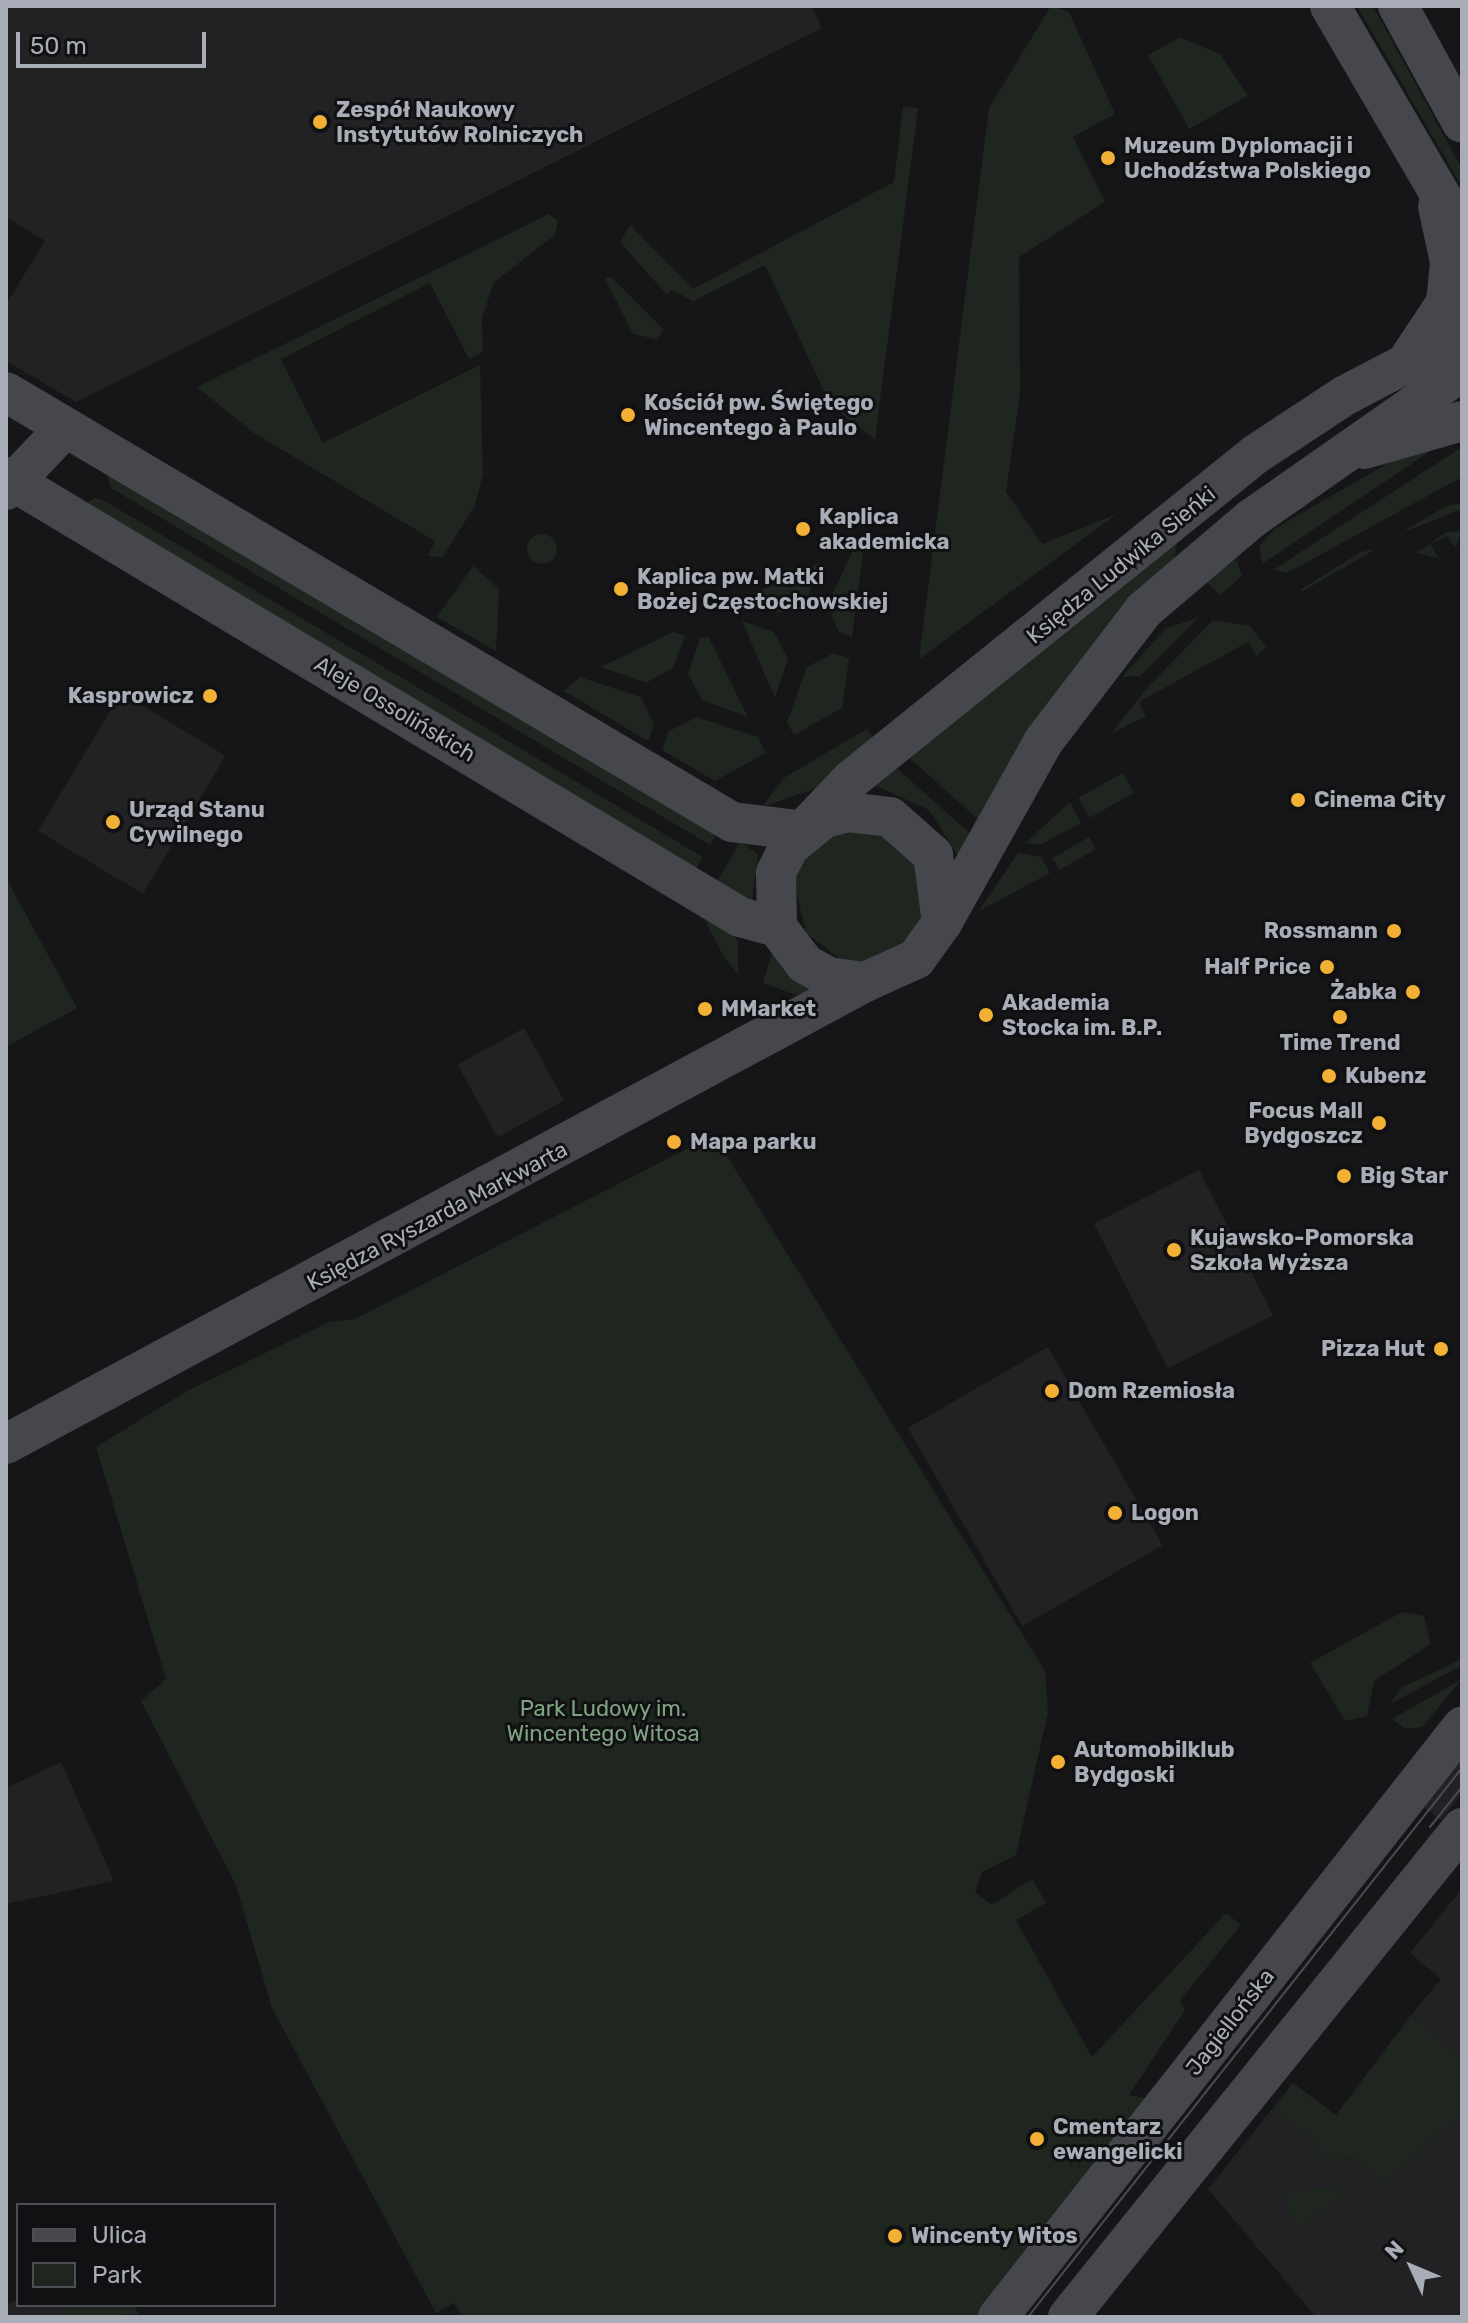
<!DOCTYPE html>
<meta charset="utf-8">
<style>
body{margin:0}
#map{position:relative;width:1468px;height:2323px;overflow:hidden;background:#161618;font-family:Rubik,sans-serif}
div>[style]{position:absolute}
.built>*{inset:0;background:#222225;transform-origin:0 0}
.green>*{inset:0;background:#1e261f;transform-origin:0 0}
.round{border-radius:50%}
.secondary>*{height:40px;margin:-20px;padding:0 20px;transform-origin:20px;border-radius:20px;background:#45474d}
.tram>*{height:2px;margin:-1px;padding:0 1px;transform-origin:1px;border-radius:1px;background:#4a4c52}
.dots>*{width:22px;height:22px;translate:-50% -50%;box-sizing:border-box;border:4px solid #111113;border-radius:50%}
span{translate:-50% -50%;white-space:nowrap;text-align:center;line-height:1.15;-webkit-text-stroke:6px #111113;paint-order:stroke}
.poi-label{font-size:22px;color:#a8adb8;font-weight:700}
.left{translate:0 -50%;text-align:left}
.right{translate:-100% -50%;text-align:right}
.street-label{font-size:22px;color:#a8adb8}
.park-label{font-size:22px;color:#7fa381}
.frame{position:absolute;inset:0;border:8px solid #a8adb8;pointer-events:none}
.legend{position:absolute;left:16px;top:2203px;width:260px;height:104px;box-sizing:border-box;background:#111113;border:2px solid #4d4f55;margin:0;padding:10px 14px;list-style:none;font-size:24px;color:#a8adb8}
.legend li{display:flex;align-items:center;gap:16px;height:40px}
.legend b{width:40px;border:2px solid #4d4f55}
.north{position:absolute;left:1372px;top:2227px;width:80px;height:80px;-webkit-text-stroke:6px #111113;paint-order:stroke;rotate:314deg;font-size:22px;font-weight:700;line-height:32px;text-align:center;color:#a8adb8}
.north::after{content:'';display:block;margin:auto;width:28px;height:36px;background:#a8adb8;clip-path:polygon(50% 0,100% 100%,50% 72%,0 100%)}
.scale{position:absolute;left:16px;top:32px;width:190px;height:36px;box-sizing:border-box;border:4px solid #a8adb8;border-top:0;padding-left:10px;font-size:24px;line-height:28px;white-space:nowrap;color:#a8adb8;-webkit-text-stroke:6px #111113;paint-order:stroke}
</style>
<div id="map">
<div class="built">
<i style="clip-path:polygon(6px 6px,812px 6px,822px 28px,76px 402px,6px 361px,6px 304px,45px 241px,6px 217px)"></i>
<i style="left:121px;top:693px;width:122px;height:161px;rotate:31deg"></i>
<i style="left:524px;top:1028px;width:83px;height:76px;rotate:61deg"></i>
<i style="left:1199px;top:1170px;width:163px;height:118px;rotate:63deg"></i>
<i style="left:1048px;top:1347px;width:229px;height:162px;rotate:60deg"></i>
<i style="clip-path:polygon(1462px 1758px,1462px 1794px,1441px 1820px,1423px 1807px)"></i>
<i style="clip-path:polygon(61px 1762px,114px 1881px,6px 1904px,6px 1788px)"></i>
<i style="clip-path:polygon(1462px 1889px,1462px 2059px,1411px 2015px,1441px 1979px,1410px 1953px)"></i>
<i style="clip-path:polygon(1272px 2109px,1318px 2145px,1316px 2157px,1358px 2159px,1383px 2184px,1462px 2114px,1462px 2317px,1316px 2317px,1208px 2189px)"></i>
<i style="clip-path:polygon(18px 2299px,18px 2305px,62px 2305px,69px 2317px,6px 2317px,6px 2306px)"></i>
</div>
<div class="green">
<i style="clip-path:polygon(1051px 6px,1069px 12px,1115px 114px,1073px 137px,1105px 202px,1019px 257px,1020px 393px,1006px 492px,1042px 544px,1117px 514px,919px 659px,989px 108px)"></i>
<i style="clip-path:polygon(1357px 6px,1373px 6px,1462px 169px,1462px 187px)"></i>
<i style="clip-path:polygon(1180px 37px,1220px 54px,1248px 96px,1189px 129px,1148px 55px)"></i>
<i style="clip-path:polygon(903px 106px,918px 109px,875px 439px,831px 406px,765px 265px,693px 301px,672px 290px,667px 295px,620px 242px,630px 225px,693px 289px,894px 182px)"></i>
<i style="clip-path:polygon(549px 214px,558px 221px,555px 235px,494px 282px,482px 318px,483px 352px,469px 359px,430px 283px,281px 359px,323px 443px,480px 365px,483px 474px,475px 505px,443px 557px,428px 556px,435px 541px,254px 433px,197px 387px)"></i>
<i style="clip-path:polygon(611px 277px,664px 330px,656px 339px,633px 334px,605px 278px)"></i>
<i style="clip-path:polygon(1453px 436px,1262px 564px,1259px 546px,1276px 528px,1431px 438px)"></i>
<i style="clip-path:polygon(1462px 447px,1462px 477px,1287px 573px,1273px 570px)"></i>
<i style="clip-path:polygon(106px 472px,719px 830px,710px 845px,111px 488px)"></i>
<i style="clip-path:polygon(95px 498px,103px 500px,703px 857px,694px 872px,87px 503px)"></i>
<i style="clip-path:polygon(1462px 503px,1462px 509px,1399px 534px,1446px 506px)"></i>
<i style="clip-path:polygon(1462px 531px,1455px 548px,1447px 536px,1431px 544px,1438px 558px,1417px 553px,1446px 532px)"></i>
<i class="round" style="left:527px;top:534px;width:30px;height:30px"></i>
<i style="clip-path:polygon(1177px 539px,1174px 565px,982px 823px,905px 754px)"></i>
<i style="clip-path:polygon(854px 548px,863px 552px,852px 637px,839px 632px,827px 606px)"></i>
<i style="clip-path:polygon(1376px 549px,1303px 591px,1300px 590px,1361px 552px)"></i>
<i style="clip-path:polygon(1234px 552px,1242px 576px,1220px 595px,1205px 581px)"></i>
<i style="clip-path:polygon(820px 562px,807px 600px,780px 613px,752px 603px,754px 594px)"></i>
<i style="clip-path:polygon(473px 566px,499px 589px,496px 651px,437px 617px)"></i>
<i style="clip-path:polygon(1198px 618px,1140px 676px,1122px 677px,1166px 628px)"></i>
<i style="clip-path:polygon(1213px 620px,1250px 626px,1266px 647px,1257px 656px,1248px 642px,1139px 702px,1146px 716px,1111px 734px,1145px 690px)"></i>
<i style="clip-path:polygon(742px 621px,774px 632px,788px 659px,775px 698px)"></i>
<i style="clip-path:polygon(673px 632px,685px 636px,673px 668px,646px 683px,601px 667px)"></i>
<i style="clip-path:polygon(708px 636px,748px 717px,702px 700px,688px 674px,700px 638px)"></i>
<i style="clip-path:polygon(834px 653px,849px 659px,842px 708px,794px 735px,787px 722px,807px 667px)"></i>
<i style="clip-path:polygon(580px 677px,641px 697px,654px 725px,648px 741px,564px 691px)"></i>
<i style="clip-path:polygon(697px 717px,758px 737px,766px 753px,715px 781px,662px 750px,669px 731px)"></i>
<i style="clip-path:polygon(867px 729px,876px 742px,816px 788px,762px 807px,785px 777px)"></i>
<i style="clip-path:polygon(892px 764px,974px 837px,958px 855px,929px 810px,870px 783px)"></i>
<i style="left:1123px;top:773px;width:23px;height:51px;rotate:61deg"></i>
<i style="clip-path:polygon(1070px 802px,1081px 823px,1040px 845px,1025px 843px)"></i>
<i style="clip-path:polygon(864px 822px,917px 858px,923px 926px,883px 962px,846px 963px,806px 933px,793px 878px,810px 840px)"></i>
<i style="left:1089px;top:837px;width:14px;height:42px;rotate:60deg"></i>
<i style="clip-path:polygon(740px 842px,758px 854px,752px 901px,715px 885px)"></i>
<i style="clip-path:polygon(1018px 853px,1041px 857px,1050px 873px,979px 911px)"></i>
<i style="clip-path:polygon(6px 878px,77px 1008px,6px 1047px)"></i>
<i style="clip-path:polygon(700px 911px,738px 940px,738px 975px,724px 957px)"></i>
<i style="clip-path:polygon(772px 953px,820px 993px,799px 996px,763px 983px)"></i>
<i style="clip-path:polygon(714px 1135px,1045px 1671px,1048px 1712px,1016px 1855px,982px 1872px,975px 1892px,992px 1905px,1032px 1879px,1046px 1903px,1016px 1920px,1092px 2057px,1226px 1913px,1241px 1925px,1180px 2000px,1185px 2010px,1129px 2095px,1146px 2098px,980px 2317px,463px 2317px,454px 2303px,436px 2313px,272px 2008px,236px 1885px,141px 1701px,166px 1679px,96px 1447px,189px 1390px,329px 1322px,355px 1319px)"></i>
<i style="clip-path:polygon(1402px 1612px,1424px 1616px,1431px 1644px,1374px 1681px,1367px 1716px,1345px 1721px,1310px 1663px)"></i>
<i style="clip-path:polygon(1462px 1659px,1459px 1667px,1390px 1704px,1401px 1688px)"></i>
<i style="clip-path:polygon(1462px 1679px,1422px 1727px,1405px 1729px,1392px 1719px)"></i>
<i style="clip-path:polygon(1411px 2015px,1462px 2059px,1462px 2114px,1383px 2184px,1358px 2159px,1316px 2157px,1318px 2145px,1272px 2109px,1293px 2083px,1336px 2115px)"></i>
<i style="clip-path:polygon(1338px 2187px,1342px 2197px,1295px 2231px,1284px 2191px)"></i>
<i style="clip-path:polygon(62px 2305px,133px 2305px,139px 2314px,69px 2317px)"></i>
</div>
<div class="secondary">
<i style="left:1330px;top:6px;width:262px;rotate:59.7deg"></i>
<i style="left:1398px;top:6px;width:133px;rotate:61.3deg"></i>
<i style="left:1410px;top:357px;width:65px;rotate:-56.3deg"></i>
<i style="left:1446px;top:303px;width:41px;rotate:-84.4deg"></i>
<i style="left:1450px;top:262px;width:57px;rotate:-102.1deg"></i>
<i style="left:6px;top:392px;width:844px;rotate:30.64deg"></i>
<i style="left:732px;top:822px;width:73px;rotate:7.1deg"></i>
<i style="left:1364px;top:449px;width:102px;rotate:-15.9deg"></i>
<i style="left:6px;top:477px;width:856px;rotate:30.94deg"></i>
<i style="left:740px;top:917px;width:38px;rotate:15deg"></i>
<i style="left:6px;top:490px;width:86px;rotate:-46.4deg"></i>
<i style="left:809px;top:824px;width:62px;rotate:-46.3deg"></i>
<i style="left:852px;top:779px;width:518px;rotate:-38.82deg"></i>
<i style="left:1256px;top:454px;width:105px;rotate:-33.4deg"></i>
<i style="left:1344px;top:396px;width:133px;rotate:-27.7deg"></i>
<i style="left:942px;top:923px;width:69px;rotate:-97.5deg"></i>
<i style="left:933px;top:855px;width:57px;rotate:-138.5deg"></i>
<i style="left:890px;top:817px;width:42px;rotate:-173.2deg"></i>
<i style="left:848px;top:812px;width:25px;rotate:166deg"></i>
<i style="left:824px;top:818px;width:45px;rotate:140.4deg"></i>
<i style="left:789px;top:847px;width:29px;rotate:117deg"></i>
<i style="left:776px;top:873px;width:54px;rotate:88.9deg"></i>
<i style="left:777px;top:927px;width:46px;rotate:52.9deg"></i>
<i style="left:805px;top:964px;width:26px;rotate:29deg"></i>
<i style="left:828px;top:977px;width:37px;rotate:8deg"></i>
<i style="left:865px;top:982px;width:56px;rotate:-24.3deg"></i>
<i style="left:916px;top:959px;width:44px;rotate:-54.2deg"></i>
<i style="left:942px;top:923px;width:207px;rotate:-60.8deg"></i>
<i style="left:1043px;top:742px;width:166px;rotate:-52.6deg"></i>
<i style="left:1144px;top:610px;width:140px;rotate:-40.4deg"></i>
<i style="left:1251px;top:519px;width:258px;rotate:-35deg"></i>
<i style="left:6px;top:1444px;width:975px;rotate:-28.27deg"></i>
<i style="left:998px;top:2317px;width:751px;rotate:-51.82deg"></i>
<i style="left:1068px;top:2317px;width:628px;rotate:-51.14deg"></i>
</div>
<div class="tram">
<i style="left:1430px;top:1827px;width:51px;rotate:-51.3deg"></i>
<i style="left:1028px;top:2317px;width:700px;rotate:-51.67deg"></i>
</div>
<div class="dots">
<i style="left:320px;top:122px;background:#f2b134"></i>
<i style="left:1108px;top:158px;background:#f2b134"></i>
<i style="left:628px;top:415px;background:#f2b134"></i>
<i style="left:803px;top:529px;background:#f2b134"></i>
<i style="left:621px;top:589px;background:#f2b134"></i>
<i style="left:210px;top:696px;background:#f2b134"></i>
<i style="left:1298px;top:800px;background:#f2b134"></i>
<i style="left:113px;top:822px;background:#f2b134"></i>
<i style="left:1394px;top:931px;background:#f2b134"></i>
<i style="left:1327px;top:967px;background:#f2b134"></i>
<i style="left:1413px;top:992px;background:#f2b134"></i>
<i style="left:705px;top:1009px;background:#f2b134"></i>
<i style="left:986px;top:1015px;background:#f2b134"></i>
<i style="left:1340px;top:1017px;background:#f2b134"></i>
<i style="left:1329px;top:1076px;background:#f2b134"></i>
<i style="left:1379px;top:1123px;background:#f2b134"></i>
<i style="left:674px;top:1142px;background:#f2b134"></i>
<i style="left:1344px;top:1176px;background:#f2b134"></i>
<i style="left:1174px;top:1250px;background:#f2b134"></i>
<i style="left:1441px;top:1349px;background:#f2b134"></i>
<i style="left:1052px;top:1391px;background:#f2b134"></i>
<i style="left:1115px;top:1513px;background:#f2b134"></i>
<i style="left:1058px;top:1762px;background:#f2b134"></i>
<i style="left:1037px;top:2139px;background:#f2b134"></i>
<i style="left:895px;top:2236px;background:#f2b134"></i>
</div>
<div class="poi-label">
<span class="left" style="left:336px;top:122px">Zespół Naukowy<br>Instytutów Rolniczych</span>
<span class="left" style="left:1124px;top:158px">Muzeum Dyplomacji i<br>Uchodźstwa Polskiego</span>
<span class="left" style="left:644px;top:415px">Kościół pw. Świętego<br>Wincentego à Paulo</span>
<span class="left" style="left:819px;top:529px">Kaplica<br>akademicka</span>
<span class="left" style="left:637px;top:589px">Kaplica pw. Matki<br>Bożej Częstochowskiej</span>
<span class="right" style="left:194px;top:696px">Kasprowicz</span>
<span class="left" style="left:1314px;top:800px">Cinema City</span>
<span class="left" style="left:129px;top:822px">Urząd Stanu<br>Cywilnego</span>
<span class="right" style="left:1378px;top:931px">Rossmann</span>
<span class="right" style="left:1311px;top:967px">Half Price</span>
<span class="right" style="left:1397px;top:992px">Żabka</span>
<span class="left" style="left:1002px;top:1015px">Akademia<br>Stocka im. B.P.</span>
<span class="left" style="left:721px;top:1009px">MMarket</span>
<span style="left:1340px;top:1043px">Time Trend</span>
<span class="left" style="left:1345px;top:1076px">Kubenz</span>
<span class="right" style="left:1363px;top:1123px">Focus Mall<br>Bydgoszcz</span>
<span class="left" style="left:690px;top:1142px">Mapa parku</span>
<span class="left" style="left:1360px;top:1176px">Big Star</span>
<span class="left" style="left:1190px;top:1250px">Kujawsko-Pomorska<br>Szkoła Wyższa</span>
<span class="right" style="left:1425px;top:1349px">Pizza Hut</span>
<span class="left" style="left:1068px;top:1391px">Dom Rzemiosła</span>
<span class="left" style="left:1131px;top:1513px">Logon</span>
<span class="left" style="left:1074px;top:1762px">Automobilklub<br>Bydgoski</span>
<span class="left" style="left:1053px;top:2139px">Cmentarz<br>ewangelicki</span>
<span class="left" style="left:911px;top:2236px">Wincenty Witos</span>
</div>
<div class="street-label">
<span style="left:1121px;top:565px;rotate:-39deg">Księdza Ludwika Sieńki</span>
<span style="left:395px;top:709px;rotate:31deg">Aleje Ossolińskich</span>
<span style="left:437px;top:1216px;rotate:-28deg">Księdza Ryszarda Markwarta</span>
<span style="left:1230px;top:2022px;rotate:-52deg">Jagiellońska</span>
</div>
<div class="park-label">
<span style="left:603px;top:1721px">Park Ludowy im.<br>Wincentego Witosa</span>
</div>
<div class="frame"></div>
<ul class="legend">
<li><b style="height:10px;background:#45474d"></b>Ulica</li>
<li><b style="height:22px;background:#1e261f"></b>Park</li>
</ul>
<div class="north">N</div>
<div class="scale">50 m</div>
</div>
